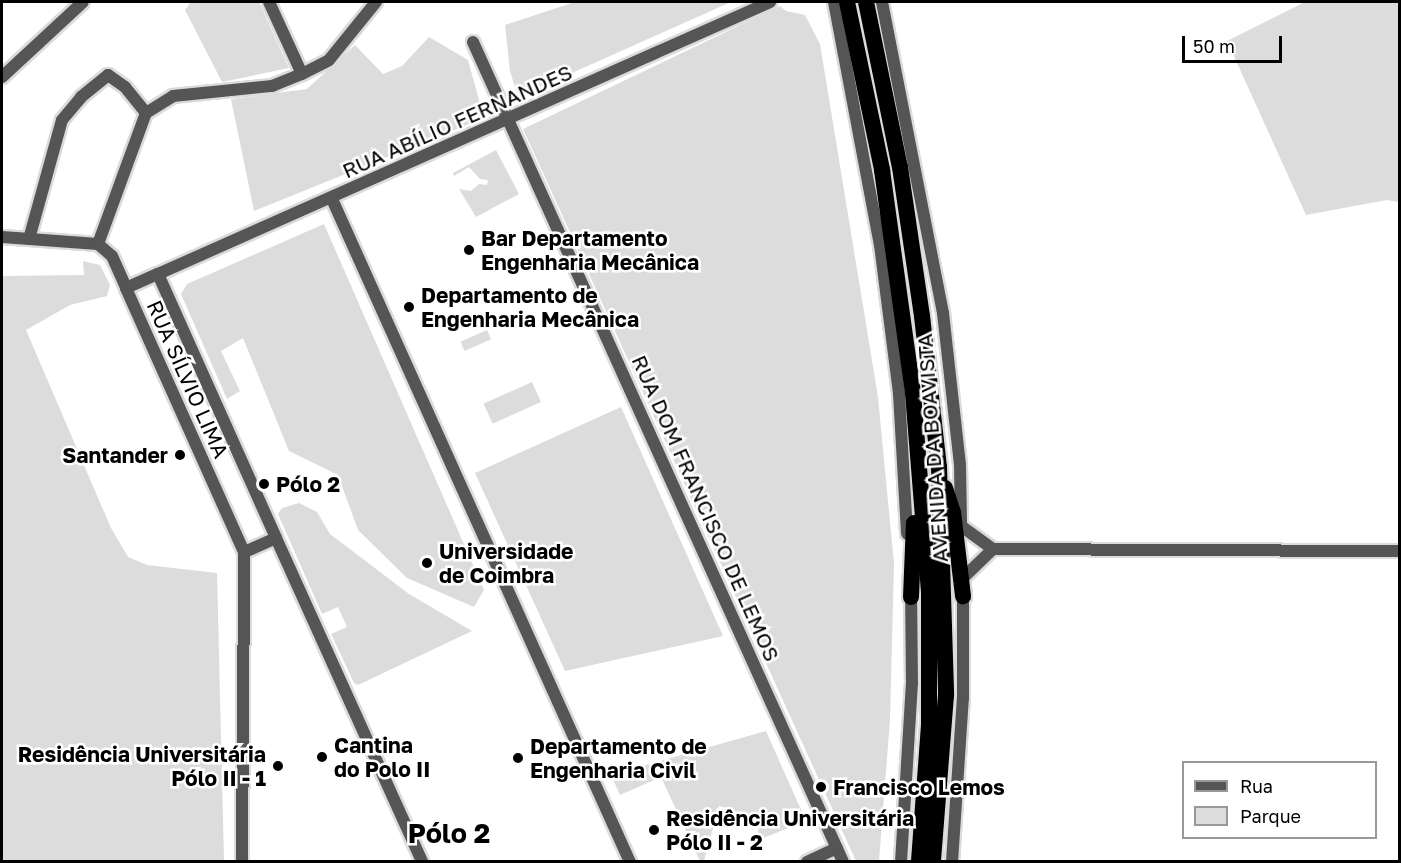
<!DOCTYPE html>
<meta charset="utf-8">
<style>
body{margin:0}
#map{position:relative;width:1401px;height:863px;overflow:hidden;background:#fff;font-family:"Golos Text",sans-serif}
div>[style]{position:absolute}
.green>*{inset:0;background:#dcdcdc;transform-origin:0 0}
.roads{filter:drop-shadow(2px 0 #dbdbdb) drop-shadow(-2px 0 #dbdbdb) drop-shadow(0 2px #dbdbdb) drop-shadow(0 -2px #dbdbdb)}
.minor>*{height:12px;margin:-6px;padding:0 6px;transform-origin:6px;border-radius:6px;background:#555}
.tertiary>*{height:12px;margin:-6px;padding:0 6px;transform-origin:6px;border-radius:6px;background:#555}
.trunk>*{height:16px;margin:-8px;padding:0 8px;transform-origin:8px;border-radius:8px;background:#000}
.dots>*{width:16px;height:16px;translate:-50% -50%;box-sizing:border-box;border:3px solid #fff;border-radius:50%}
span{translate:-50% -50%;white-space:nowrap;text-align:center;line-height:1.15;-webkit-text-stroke:5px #fff;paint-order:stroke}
.street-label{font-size:21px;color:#000}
.poi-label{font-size:21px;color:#000;font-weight:700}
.left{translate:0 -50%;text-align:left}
.right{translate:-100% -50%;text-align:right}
.district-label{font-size:27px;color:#000;font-weight:700}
.frame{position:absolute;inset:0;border:3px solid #000;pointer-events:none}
.legend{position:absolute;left:1182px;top:761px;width:195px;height:78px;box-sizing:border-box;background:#fff;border:2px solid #999;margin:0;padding:8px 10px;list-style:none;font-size:18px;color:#000}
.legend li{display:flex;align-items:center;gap:12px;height:30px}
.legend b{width:30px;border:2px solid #999}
.scale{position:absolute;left:1182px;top:36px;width:100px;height:27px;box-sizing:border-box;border:3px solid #000;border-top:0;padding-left:8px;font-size:18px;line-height:21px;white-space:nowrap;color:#000;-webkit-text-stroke:4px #fff;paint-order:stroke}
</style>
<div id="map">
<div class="green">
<i style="clip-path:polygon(191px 2px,259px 2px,289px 68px,222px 82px,185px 10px)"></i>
<i style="clip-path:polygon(575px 2px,731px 2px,518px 97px,510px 71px,505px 25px)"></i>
<i style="clip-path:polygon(1305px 2px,1399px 2px,1399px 202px,1387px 200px,1306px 215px,1227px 41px)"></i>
<i style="clip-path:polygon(780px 6px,786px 11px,805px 15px,820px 44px,878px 397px,894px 564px,890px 720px,879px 861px,856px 861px,523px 129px)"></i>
<i style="clip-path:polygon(429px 37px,468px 60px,484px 118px,254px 211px,231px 99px,307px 89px,355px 45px,383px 74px,402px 66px)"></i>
<i style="clip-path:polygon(496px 150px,519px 194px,476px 217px,459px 189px,471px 191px,479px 184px,487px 185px,488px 180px,480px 179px,469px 167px,454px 176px,453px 173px)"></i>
<i style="clip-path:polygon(324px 224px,484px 590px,474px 607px,407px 578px,358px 530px,338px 475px,289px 451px,243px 338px,221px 351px,240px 391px,227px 399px,181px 294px,187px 284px)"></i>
<i style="clip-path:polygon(83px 261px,100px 265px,110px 285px,107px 296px,70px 305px,26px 330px,111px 528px,128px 557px,147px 565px,217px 573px,224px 861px,2px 861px,2px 276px,84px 275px)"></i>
<i style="left:487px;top:330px;width:10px;height:29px;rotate:66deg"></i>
<i style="left:532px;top:382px;width:22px;height:53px;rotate:66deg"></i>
<i style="clip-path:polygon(621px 407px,723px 636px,565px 671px,475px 473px)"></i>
<i style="clip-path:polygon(299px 503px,317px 512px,330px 534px,409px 594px,472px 631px,358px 685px,354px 683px,331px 634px,347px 627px,338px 607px,322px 614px,278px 514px,282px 508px)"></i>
<i style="clip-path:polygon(766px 731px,806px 821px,756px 841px,759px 826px,728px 819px,731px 809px,719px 806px,704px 861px,700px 861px,661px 777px,620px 795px,611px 775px)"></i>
</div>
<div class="roads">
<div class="minor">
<i style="left:269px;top:2px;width:79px;rotate:65.4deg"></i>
<i style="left:834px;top:2px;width:247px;rotate:79.3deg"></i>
<i style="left:880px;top:245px;width:150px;rotate:82.7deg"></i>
<i style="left:899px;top:394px;width:140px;rotate:86.7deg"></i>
<i style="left:882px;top:2px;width:317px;rotate:78.9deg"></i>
<i style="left:943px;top:313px;width:153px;rotate:83.6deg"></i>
<i style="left:960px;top:465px;width:59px;rotate:89deg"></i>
<i style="left:473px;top:42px;width:900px;rotate:65.71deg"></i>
<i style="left:2px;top:77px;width:110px;rotate:-42.8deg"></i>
<i style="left:332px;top:199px;width:727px;rotate:65.8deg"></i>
<i style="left:29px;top:239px;width:123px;rotate:-74.5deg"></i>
<i style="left:62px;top:120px;width:30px;rotate:-50deg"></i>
<i style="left:81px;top:97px;width:35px;rotate:-39deg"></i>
<i style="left:108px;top:75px;width:21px;rotate:35deg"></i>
<i style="left:125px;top:87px;width:33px;rotate:51deg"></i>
<i style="left:98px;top:244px;width:140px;rotate:-69.9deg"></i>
<i style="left:146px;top:113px;width:32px;rotate:-32deg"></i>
<i style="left:173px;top:96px;width:100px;rotate:-5.8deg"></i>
<i style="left:272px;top:86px;width:32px;rotate:-22deg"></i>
<i style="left:302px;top:74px;width:30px;rotate:-27deg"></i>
<i style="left:329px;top:60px;width:75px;rotate:-51deg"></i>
<i style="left:158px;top:274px;width:670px;rotate:-23.96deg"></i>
<i style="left:961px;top:526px;width:39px;rotate:36deg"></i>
<i style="left:993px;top:549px;width:407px;rotate:0.3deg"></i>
<i style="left:276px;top:538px;width:355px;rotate:65.7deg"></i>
<i style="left:964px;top:577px;width:40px;rotate:-44deg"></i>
<i style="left:807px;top:862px;width:33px;rotate:-25deg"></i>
<i style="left:901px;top:862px;width:179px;rotate:-86.5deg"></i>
<i style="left:912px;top:683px;width:92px;rotate:-90.6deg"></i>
<i style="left:952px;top:862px;width:164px;rotate:-86.2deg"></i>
<i style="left:963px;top:698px;width:108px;rotate:-90deg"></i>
</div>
<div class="tertiary">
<i style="left:2px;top:237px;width:96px;rotate:4.2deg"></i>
<i style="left:98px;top:244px;width:18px;rotate:41deg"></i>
<i style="left:112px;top:256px;width:35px;rotate:66deg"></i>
<i style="left:158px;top:274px;width:289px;rotate:65.9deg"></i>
<i style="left:276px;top:538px;width:35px;rotate:156deg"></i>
<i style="left:244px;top:552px;width:289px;rotate:-114.1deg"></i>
<i style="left:126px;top:288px;width:35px;rotate:-24deg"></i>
<i style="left:242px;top:862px;width:310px;rotate:-89.6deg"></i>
</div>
<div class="trunk">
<i style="left:847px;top:2px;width:172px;rotate:78.2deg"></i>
<i style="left:882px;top:170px;width:225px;rotate:82.1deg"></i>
<i style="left:913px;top:393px;width:201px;rotate:85.4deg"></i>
<i style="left:929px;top:593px;width:132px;rotate:90deg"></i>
<i style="left:929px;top:725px;width:137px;rotate:94.2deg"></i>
<i style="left:866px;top:2px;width:168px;rotate:78.4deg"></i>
<i style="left:900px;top:167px;width:151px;rotate:81.6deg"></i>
<i style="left:922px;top:316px;width:152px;rotate:83.6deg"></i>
<i style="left:939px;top:467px;width:228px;rotate:88.2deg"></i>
<i style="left:946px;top:695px;width:168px;rotate:94.5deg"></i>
<i style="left:945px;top:488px;width:25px;rotate:72deg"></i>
<i style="left:953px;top:512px;width:85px;rotate:83.2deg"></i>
<i style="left:911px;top:597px;width:74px;rotate:-87.7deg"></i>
</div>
</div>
<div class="dots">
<i style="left:469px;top:250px;background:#000"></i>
<i style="left:409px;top:307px;background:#000"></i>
<i style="left:180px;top:455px;background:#000"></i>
<i style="left:264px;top:484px;background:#000"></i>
<i style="left:427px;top:563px;background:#000"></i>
<i style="left:322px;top:757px;background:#000"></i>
<i style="left:518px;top:758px;background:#000"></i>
<i style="left:278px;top:766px;background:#000"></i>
<i style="left:821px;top:787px;background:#000"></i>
<i style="left:654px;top:830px;background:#000"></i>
</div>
<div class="street-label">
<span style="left:457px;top:121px;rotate:-24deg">RUA ABÍLIO FERNANDES</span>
<span style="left:188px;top:379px;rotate:66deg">RUA SÍLVIO LIMA</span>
<span style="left:932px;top:448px;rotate:-94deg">AVENIDA DA BOAVISTA</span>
<span style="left:706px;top:508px;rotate:66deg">RUA DOM FRANCISCO DE LEMOS</span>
</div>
<div class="poi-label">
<span class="left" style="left:481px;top:250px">Bar Departamento<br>Engenharia Mecânica</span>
<span class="left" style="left:421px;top:307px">Departamento de<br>Engenharia Mecânica</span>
<span class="right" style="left:168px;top:455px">Santander</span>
<span class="left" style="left:276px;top:484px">Pólo 2</span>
<span class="left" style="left:439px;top:563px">Universidade<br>de Coimbra</span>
<span class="left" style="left:334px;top:757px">Cantina<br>do Polo II</span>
<span class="left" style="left:530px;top:758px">Departamento de<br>Engenharia Civil</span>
<span class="right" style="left:266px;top:766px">Residência Universitária<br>Pólo II - 1</span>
<span class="left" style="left:833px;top:787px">Francisco Lemos</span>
<span class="left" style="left:666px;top:830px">Residência Universitária<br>Pólo II - 2</span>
</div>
<div class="district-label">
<span style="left:449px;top:834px">Pólo 2</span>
</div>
<div class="frame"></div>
<ul class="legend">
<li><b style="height:8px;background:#555"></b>Rua</li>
<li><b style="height:16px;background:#dcdcdc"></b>Parque</li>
</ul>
<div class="scale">50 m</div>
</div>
